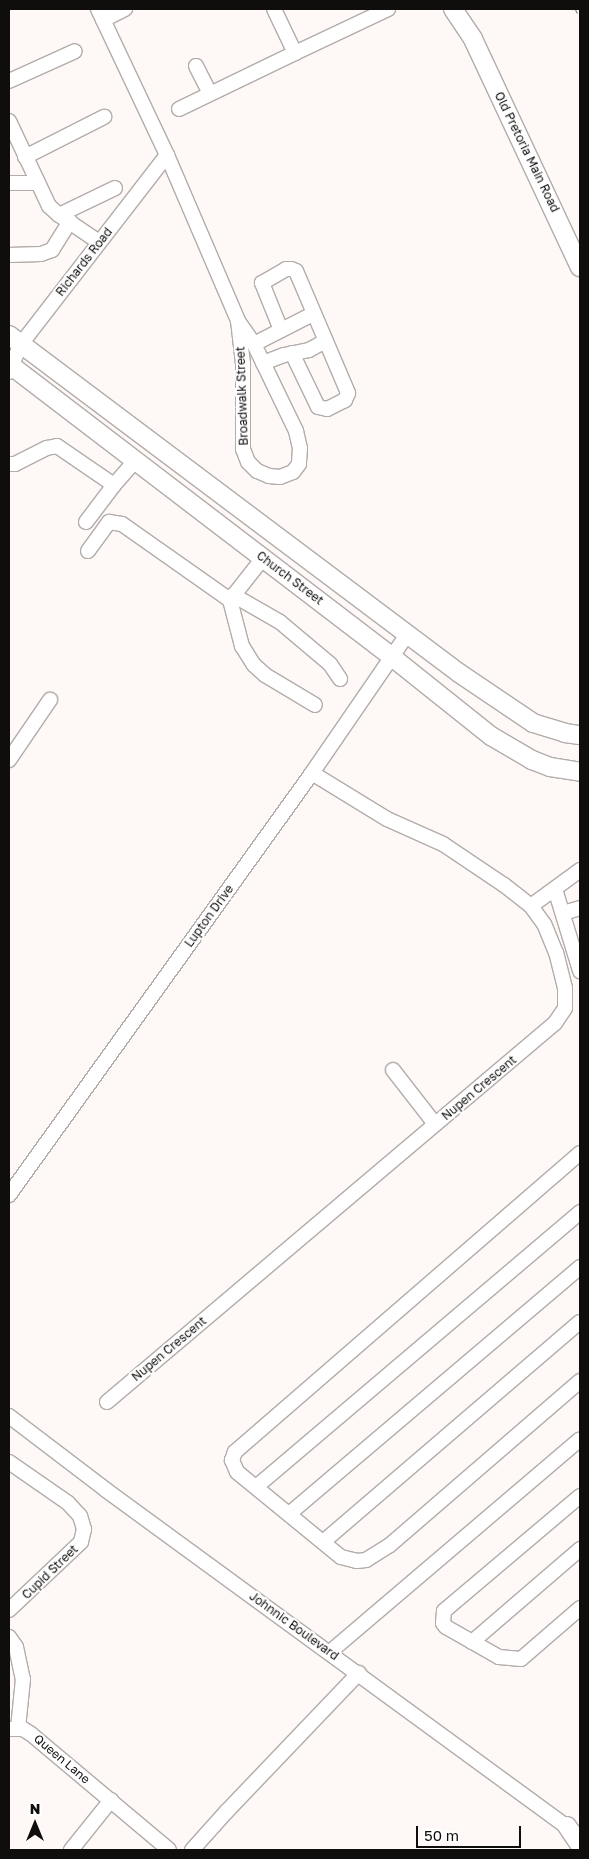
<!DOCTYPE html>
<style>
body{margin:0}
#map{position:relative;width:589px;height:1859px;overflow:hidden;background:#fef9f7;font-family:"Golos Text",sans-serif}
div>[style]{position:absolute}
.roads{filter:drop-shadow(1px 0 #b2acaa) drop-shadow(-1px 0 #b2acaa) drop-shadow(0 1px #b2acaa) drop-shadow(0 -1px #b2acaa)}
.minor>*{height:14px;margin:-7px;padding:0 7px;transform-origin:7px;border-radius:7px;background:#fff}
.major>*{height:18px;margin:-9px;padding:0 9px;transform-origin:9px;border-radius:9px;background:#fff}
.rail>*{height:5.5px;margin-top:-2.75px;transform-origin:0;background:repeating-linear-gradient(90deg,#fff 0 11px,#74716f 0 22px);box-sizing:border-box;border-block:1px solid #74716f}
span{translate:-50% -50%;white-space:nowrap;text-align:center;line-height:1.15;-webkit-text-stroke:4px #fff;paint-order:stroke}
.street-label{font-size:12px;color:#100e0d}
.frame{position:absolute;inset:0;border:10px solid #100e0d;pointer-events:none}
.north{position:absolute;left:10px;top:1799px;width:50px;height:50px;-webkit-text-stroke:4px #fff;paint-order:stroke;rotate:0deg;font-size:14px;font-weight:700;line-height:20px;text-align:center;color:#100e0d}
.north::after{content:'';display:block;margin:auto;width:18px;height:22px;background:#100e0d;clip-path:polygon(50% 0,100% 100%,50% 72%,0 100%)}
.scale{position:absolute;left:416px;top:1826px;width:105px;height:22px;box-sizing:border-box;border:2px solid #100e0d;border-top:0;padding-left:6px;font-size:15px;line-height:18px;white-space:nowrap;color:#100e0d;-webkit-text-stroke:4px #fff;paint-order:stroke}
</style>
<div id="map">
<div class="roads">
<div class="minor">
<i style="left:98px;top:9px;width:161px;rotate:64.7deg"></i>
<i style="left:167px;top:155px;width:181px;rotate:66.8deg"></i>
<i style="left:238px;top:321px;width:28px;rotate:55deg"></i>
<i style="left:254px;top:344px;width:97px;rotate:64.2deg"></i>
<i style="left:296px;top:431px;width:17px;rotate:77deg"></i>
<i style="left:300px;top:448px;width:16px;rotate:94deg"></i>
<i style="left:299px;top:464px;width:10px;rotate:127deg"></i>
<i style="left:293px;top:472px;width:14px;rotate:159deg"></i>
<i style="left:280px;top:477px;width:11px;rotate:-175deg"></i>
<i style="left:269px;top:476px;width:13px;rotate:-157deg"></i>
<i style="left:257px;top:471px;width:13px;rotate:-135deg"></i>
<i style="left:248px;top:462px;width:14px;rotate:-111deg"></i>
<i style="left:243px;top:449px;width:85px;rotate:-90deg"></i>
<i style="left:243px;top:364px;width:43px;rotate:-96.6deg"></i>
<i style="left:274px;top:9px;width:49px;rotate:64.5deg"></i>
<i style="left:295px;top:53px;width:103px;rotate:-25.3deg"></i>
<i style="left:103px;top:20px;width:25px;rotate:-27deg"></i>
<i style="left:196px;top:66px;width:31px;rotate:63deg"></i>
<i style="left:9px;top:81px;width:72px;rotate:-24.4deg"></i>
<i style="left:179px;top:109px;width:129px;rotate:-25.8deg"></i>
<i style="left:9px;top:121px;width:94px;rotate:64.8deg"></i>
<i style="left:49px;top:206px;width:13px;rotate:42deg"></i>
<i style="left:59px;top:215px;width:48px;rotate:34deg"></i>
<i style="left:25px;top:157px;width:89px;rotate:-26.9deg"></i>
<i style="left:9px;top:183px;width:29px"></i>
<i style="left:59px;top:215px;width:62px;rotate:-25.7deg"></i>
<i style="left:9px;top:255px;width:32px;rotate:-2deg"></i>
<i style="left:41px;top:254px;width:12px;rotate:-20deg"></i>
<i style="left:52px;top:250px;width:34px;rotate:-58deg"></i>
<i style="left:281px;top:330px;width:51px;rotate:-112deg"></i>
<i style="left:262px;top:283px;width:28px;rotate:-30deg"></i>
<i style="left:286px;top:269px;width:5px"></i>
<i style="left:291px;top:269px;width:5px;rotate:22deg"></i>
<i style="left:296px;top:271px;width:133px;rotate:66.9deg"></i>
<i style="left:348px;top:393px;width:8px;rotate:113deg"></i>
<i style="left:345px;top:400px;width:20px;rotate:153deg"></i>
<i style="left:327px;top:409px;width:9px;rotate:-167deg"></i>
<i style="left:318px;top:407px;width:60px;rotate:-115.7deg"></i>
<i style="left:254px;top:344px;width:66px;rotate:-27deg"></i>
<i style="left:263px;top:363px;width:22px;rotate:-21deg"></i>
<i style="left:284px;top:355px;width:25px;rotate:-11deg"></i>
<i style="left:309px;top:350px;width:18px;rotate:-29deg"></i>
<i style="left:9px;top:372px;width:30px;rotate:-67deg"></i>
<i style="left:21px;top:344px;width:239px;rotate:-52.3deg"></i>
<i style="left:9px;top:464px;width:6px"></i>
<i style="left:15px;top:464px;width:36px;rotate:-27deg"></i>
<i style="left:47px;top:448px;width:10px;rotate:-11deg"></i>
<i style="left:57px;top:446px;width:69px;rotate:34.4deg"></i>
<i style="left:86px;top:522px;width:46px;rotate:-52.9deg"></i>
<i style="left:114px;top:485px;width:32px;rotate:-49deg"></i>
<i style="left:88px;top:551px;width:36px;rotate:-54deg"></i>
<i style="left:109px;top:522px;width:13px;rotate:9deg"></i>
<i style="left:122px;top:524px;width:132px;rotate:35.1deg"></i>
<i style="left:230px;top:600px;width:48px;rotate:75.4deg"></i>
<i style="left:242px;top:646px;width:22px;rotate:58deg"></i>
<i style="left:254px;top:665px;width:15px;rotate:42deg"></i>
<i style="left:265px;top:675px;width:58px;rotate:31deg"></i>
<i style="left:233px;top:595px;width:54px;rotate:29.9deg"></i>
<i style="left:280px;top:622px;width:65px;rotate:40deg"></i>
<i style="left:330px;top:664px;width:18px;rotate:56deg"></i>
<i style="left:230px;top:600px;width:53px;rotate:-51.8deg"></i>
<i style="left:9px;top:760px;width:73px;rotate:-55.7deg"></i>
<i style="left:555px;top:889px;width:86px;rotate:73deg"></i>
<i style="left:531px;top:906px;width:61px;rotate:-36.3deg"></i>
<i style="left:563px;top:913px;width:18px;rotate:-16deg"></i>
<i style="left:393px;top:1070px;width:68px;rotate:52.1deg"></i>
<i style="left:580px;top:1153px;width:457px;rotate:139.1deg"></i>
<i style="left:235px;top:1452px;width:9px;rotate:111deg"></i>
<i style="left:232px;top:1460px;width:13px;rotate:67deg"></i>
<i style="left:237px;top:1472px;width:134px;rotate:39.3deg"></i>
<i style="left:341px;top:1557px;width:16px;rotate:14deg"></i>
<i style="left:357px;top:1561px;width:9px;rotate:-6deg"></i>
<i style="left:366px;top:1560px;width:28px;rotate:-32deg"></i>
<i style="left:390px;top:1545px;width:251px;rotate:-40.8deg"></i>
<i style="left:9px;top:1195px;width:520px;rotate:-54.32deg"></i>
<i style="left:312px;top:773px;width:168px;rotate:-55.5deg"></i>
<i style="left:107px;top:1402px;width:587px;rotate:-40.23deg"></i>
<i style="left:555px;top:1023px;width:18px;rotate:-56deg"></i>
<i style="left:565px;top:1008px;width:20px;rotate:-90deg"></i>
<i style="left:565px;top:988px;width:36px;rotate:-104deg"></i>
<i style="left:556px;top:953px;width:31px;rotate:-112deg"></i>
<i style="left:544px;top:924px;width:22px;rotate:-126deg"></i>
<i style="left:531px;top:906px;width:34px;rotate:-142deg"></i>
<i style="left:504px;top:885px;width:73px;rotate:-146.1deg"></i>
<i style="left:443px;top:844px;width:61px;rotate:-155.9deg"></i>
<i style="left:387px;top:819px;width:88px;rotate:-148.5deg"></i>
<i style="left:9px;top:1416px;width:122px;rotate:37.3deg"></i>
<i style="left:106px;top:1490px;width:580px;rotate:36.16deg"></i>
<i style="left:9px;top:1462px;width:72px;rotate:34.8deg"></i>
<i style="left:68px;top:1503px;width:18px;rotate:47deg"></i>
<i style="left:80px;top:1516px;width:14px;rotate:73deg"></i>
<i style="left:84px;top:1529px;width:13px;rotate:103deg"></i>
<i style="left:81px;top:1542px;width:99px;rotate:136.6deg"></i>
<i style="left:256px;top:1487px;width:425px;rotate:-40.3deg"></i>
<i style="left:580px;top:1496px;width:178px;rotate:139.8deg"></i>
<i style="left:444px;top:1611px;width:12px;rotate:95deg"></i>
<i style="left:443px;top:1623px;width:5px;rotate:53deg"></i>
<i style="left:446px;top:1627px;width:61px;rotate:29.5deg"></i>
<i style="left:499px;top:1657px;width:22px;rotate:5deg"></i>
<i style="left:521px;top:1659px;width:78px;rotate:-40.8deg"></i>
<i style="left:289px;top:1514px;width:382px;rotate:-40.3deg"></i>
<i style="left:323px;top:1542px;width:338px;rotate:-40.6deg"></i>
<i style="left:9px;top:1637px;width:12px;rotate:55deg"></i>
<i style="left:16px;top:1647px;width:33px;rotate:78deg"></i>
<i style="left:23px;top:1679px;width:49px;rotate:95.8deg"></i>
<i style="left:472px;top:1642px;width:143px;rotate:-40.7deg"></i>
<i style="left:330px;top:1652px;width:328px;rotate:-40.4deg"></i>
<i style="left:9px;top:1729px;width:14px"></i>
<i style="left:23px;top:1729px;width:9px;rotate:32deg"></i>
<i style="left:31px;top:1734px;width:180px;rotate:40deg"></i>
<i style="left:71px;top:1850px;width:64px;rotate:-51.3deg"></i>
<i style="left:192px;top:1850px;width:52px;rotate:-48.1deg"></i>
<i style="left:227px;top:1811px;width:191px;rotate:-46.3deg"></i>
</div>
<div class="major">
<i style="left:453px;top:9px;width:36px;rotate:56deg"></i>
<i style="left:473px;top:39px;width:252px;rotate:64.9deg"></i>
<i style="left:9px;top:335px;width:563px;rotate:36.91deg"></i>
<i style="left:459px;top:673px;width:89px;rotate:34deg"></i>
<i style="left:533px;top:723px;width:34px;rotate:17deg"></i>
<i style="left:565px;top:733px;width:15px;rotate:8deg"></i>
<i style="left:9px;top:364px;width:482px;rotate:37.4deg"></i>
<i style="left:392px;top:657px;width:127px;rotate:38.6deg"></i>
<i style="left:491px;top:736px;width:48px;rotate:30.3deg"></i>
<i style="left:532px;top:760px;width:19px;rotate:21deg"></i>
<i style="left:550px;top:767px;width:30px;rotate:9deg"></i>
<i style="left:567px;top:1826px;width:23px;rotate:56deg"></i>
</div>
</div>
<div class="rail">
<i style="left:578px;top:9px;width:4px;rotate:63deg"></i>
</div>
<div class="street-label">
<span style="left:527px;top:152px;rotate:64deg">Old Pretoria Main Road</span>
<span style="left:84px;top:262px;rotate:-52deg">Richards Road</span>
<span style="left:242px;top:396px;rotate:-92deg">Broadwalk Street</span>
<span style="left:290px;top:578px;rotate:37deg">Church Street</span>
<span style="left:209px;top:916px;rotate:-54deg">Lupton Drive</span>
<span style="left:479px;top:1088px;rotate:-40deg">Nupen Crescent</span>
<span style="left:169px;top:1349px;rotate:-40deg">Nupen Crescent</span>
<span style="left:50px;top:1572px;rotate:-44deg">Cupid Street</span>
<span style="left:294px;top:1626px;rotate:36deg">Johnnic Boulevard</span>
<span style="left:62px;top:1759px;rotate:40deg">Queen Lane</span>
</div>
<div class="frame"></div>
<div class="north">N</div>
<div class="scale">50 m</div>
</div>
